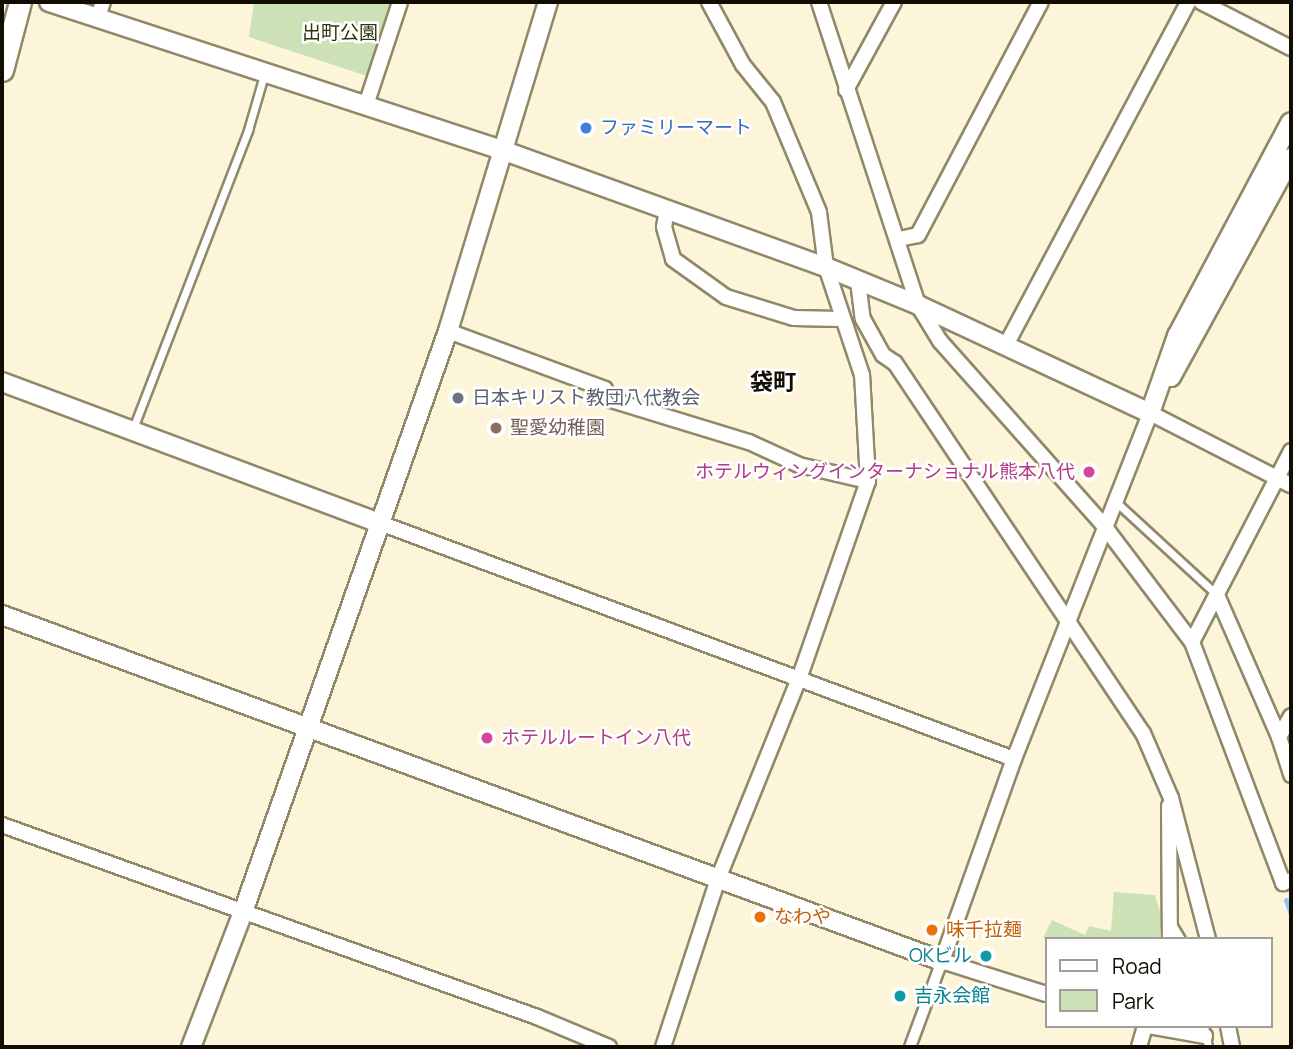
<!DOCTYPE html>
<meta charset="utf-8">
<style>
body{margin:0}
#map{position:relative;width:1293px;height:1049px;overflow:hidden;background:#fdf5da;font-family:Manrope,"Noto Sans JP",sans-serif}
div>[style]{position:absolute}
.green>*{inset:0;background:#cde1b6}
.stream>*{height:5px;margin:-2.5px;padding:0 2.5px;transform-origin:2.5px;border-radius:2.5px;background:#96c0f8}
.roads{filter:drop-shadow(2px 0 #918869) drop-shadow(-2px 0 #918869) drop-shadow(0 2px #918869) drop-shadow(0 -2px #918869)}
.service>*{height:7px;margin:-3.5px;padding:0 3.5px;transform-origin:3.5px;border-radius:3.5px;background:#fff}
.pedestrian>*{height:10px;margin:-5px;padding:0 5px;transform-origin:5px;border-radius:5px;background:#fff}
.minor>*{height:14px;margin:-7px;padding:0 7px;transform-origin:7px;border-radius:7px;background:#fff}
.tertiary>*{height:18px;margin:-9px;padding:0 9px;transform-origin:9px;border-radius:9px;background:#fff}
.secondary>*{height:21px;margin:-10.5px;padding:0 10.5px;transform-origin:10.5px;border-radius:10.5px;background:#fff}
.dots>*{width:19px;height:19px;translate:-50% -50%;box-sizing:border-box;border:4px solid #fff;border-radius:50%}
span{translate:-50% -50%;white-space:nowrap;text-align:center;line-height:1.15;-webkit-text-stroke:5px #fff;paint-order:stroke}
.park-label{font-size:19px;color:#293a0a}
.shop-label{font-size:19px;color:#366cbe}
.left{translate:0 -50%;text-align:left}
.worship-label{font-size:19px;color:#5b616d}
.education-label{font-size:19px;color:#785e54}
.hotel-label{font-size:19px;color:#b23c85}
.right{translate:-100% -50%;text-align:right}
.food-label{font-size:19px;color:#c56008}
.culture-label{font-size:19px;color:#0d838f}
.quarter-label{font-size:23px;color:#110d03;font-weight:700}
.frame{position:absolute;inset:0;border:4px solid #110d03;pointer-events:none}
.legend{position:absolute;left:1045px;top:937px;width:228px;height:91px;box-sizing:border-box;background:#fff;border:2px solid #a09e9a;margin:0;padding:9px 12px;list-style:none;font-size:21px;color:#110d03}
.legend li{display:flex;align-items:center;gap:14px;height:35px}
.legend b{width:35px;border:2px solid #a09e9a}
</style>
<div id="map">
<div class="green">
<i style="clip-path:polygon(254px 2px,390px 2px,367px 76px,249px 37px)"></i>
<i style="clip-path:polygon(1114px 892px,1155px 895px,1162px 918px,1159px 939px,1043px 938px,1052px 920px,1085px 935px,1089px 926px,1111px 931px)"></i>
</div>
<div class="stream">
<i style="left:1286px;top:900px;width:15px;rotate:70deg"></i>
</div>
<div class="roads">
<div class="service">
<i style="left:132px;top:431px;width:323px;rotate:-68.9deg"></i>
<i style="left:248px;top:130px;width:57px;rotate:-73.8deg"></i>
<i style="left:1116px;top:502px;width:137px;rotate:42.6deg"></i>
<i style="left:1172px;top:924px;width:17px;rotate:59deg"></i>
<i style="left:1204px;top:1026px;width:21px;rotate:79deg"></i>
</div>
<div class="pedestrian">
<i style="left:910px;top:1047px;width:92px;rotate:-69.6deg"></i>
</div>
<div class="minor">
<i style="left:819px;top:2px;width:319px;rotate:71.9deg"></i>
<i style="left:918px;top:305px;width:42px;rotate:58.6deg"></i>
<i style="left:940px;top:341px;width:249px;rotate:48.4deg"></i>
<i style="left:1105px;top:527px;width:144px;rotate:52.9deg"></i>
<i style="left:1192px;top:642px;width:258px;rotate:69.3deg"></i>
<i style="left:1283px;top:883px;width:9px;rotate:-21deg"></i>
<i style="left:1201px;top:2px;width:101px;rotate:27.1deg"></i>
<i style="left:98px;top:17px;width:16px;rotate:-72deg"></i>
<i style="left:846px;top:90px;width:100px;rotate:-61.4deg"></i>
<i style="left:366px;top:105px;width:108px;rotate:-71.7deg"></i>
<i style="left:667px;top:210px;width:17px;rotate:100deg"></i>
<i style="left:664px;top:227px;width:33px;rotate:74deg"></i>
<i style="left:673px;top:259px;width:65px;rotate:35.6deg"></i>
<i style="left:726px;top:297px;width:71px;rotate:17.2deg"></i>
<i style="left:794px;top:318px;width:46px;rotate:1.2deg"></i>
<i style="left:899px;top:239px;width:19px;rotate:-12deg"></i>
<i style="left:918px;top:235px;width:263px;rotate:-62.2deg"></i>
<i style="left:858px;top:281px;width:38px;rotate:83deg"></i>
<i style="left:863px;top:319px;width:41px;rotate:60.9deg"></i>
<i style="left:883px;top:355px;width:14px;rotate:34deg"></i>
<i style="left:895px;top:363px;width:445px;rotate:56.2deg"></i>
<i style="left:1143px;top:733px;width:71px;rotate:66.7deg"></i>
<i style="left:1171px;top:798px;width:146px;rotate:75.3deg"></i>
<i style="left:448px;top:331px;width:167px;rotate:20.3deg"></i>
<i style="left:605px;top:389px;width:10px;rotate:73deg"></i>
<i style="left:608px;top:399px;width:147px;rotate:17deg"></i>
<i style="left:749px;top:442px;width:55px;rotate:24.7deg"></i>
<i style="left:799px;top:465px;width:71px;rotate:13.1deg"></i>
<i style="left:1006px;top:345px;width:388px;rotate:-62deg"></i>
<i style="left:380px;top:523px;width:676px;rotate:20.42deg"></i>
<i style="left:1217px;top:595px;width:155px;rotate:66.4deg"></i>
<i style="left:1279px;top:737px;width:40px;rotate:72deg"></i>
<i style="left:1192px;top:642px;width:215px;rotate:-62.6deg"></i>
<i style="left:1279px;top:737px;width:24px;rotate:-60deg"></i>
<i style="left:1169px;top:806px;width:133px;rotate:89.6deg"></i>
<i style="left:2px;top:825px;width:568px;rotate:19.74deg"></i>
<i style="left:537px;top:1017px;width:78px;rotate:22.6deg"></i>
<i style="left:1046px;top:994px;width:109px;rotate:-162.4deg"></i>
<i style="left:942px;top:961px;width:214px;rotate:-70.4deg"></i>
<i style="left:1014px;top:759px;width:372px;rotate:-68.5deg"></i>
<i style="left:1150px;top:413px;width:158px;rotate:27.1deg"></i>
<i style="left:1149px;top:1026px;width:57px;rotate:10.1deg"></i>
<i style="left:1228px;top:1026px;width:21px;rotate:79deg"></i>
<i style="left:663px;top:1047px;width:177px;rotate:-71.9deg"></i>
<i style="left:718px;top:879px;width:216px;rotate:-68deg"></i>
<i style="left:799px;top:679px;width:210px;rotate:-70.8deg"></i>
<i style="left:868px;top:481px;width:106px;rotate:-93.2deg"></i>
<i style="left:862px;top:375px;width:114px;rotate:-108.4deg"></i>
<i style="left:826px;top:267px;width:55px;rotate:-97.3deg"></i>
<i style="left:819px;top:212px;width:119px;rotate:-112.7deg"></i>
<i style="left:773px;top:102px;width:48px;rotate:-129deg"></i>
<i style="left:743px;top:65px;width:72px;rotate:-118.4deg"></i>
<i style="left:1139px;top:1047px;width:22px;rotate:-74deg"></i>
</div>
<div class="tertiary">
<i style="left:49px;top:2px;width:477px;rotate:18.1deg"></i>
<i style="left:502px;top:150px;width:344px;rotate:19.9deg"></i>
<i style="left:826px;top:267px;width:100px;rotate:22.4deg"></i>
<i style="left:918px;top:305px;width:256px;rotate:25deg"></i>
<i style="left:1171px;top:377px;width:250px;rotate:-61.3deg"></i>
<i style="left:2px;top:382px;width:403px;rotate:20.5deg"></i>
<i style="left:1150px;top:413px;width:82px;rotate:-70.7deg"></i>
<i style="left:1177px;top:336px;width:242px;rotate:-62deg"></i>
<i style="left:2px;top:615px;width:1002px;rotate:20.21deg"></i>
<i style="left:191px;top:1047px;width:145px;rotate:-68.9deg"></i>
<i style="left:243px;top:912px;width:616px;rotate:-70.57deg"></i>
<i style="left:448px;top:331px;width:344px;rotate:-73.1deg"></i>
</div>
<div class="secondary">
<i style="left:2px;top:70px;width:70px;rotate:-75.2deg"></i>
</div>
</div>
<div class="dots">
<i style="left:586px;top:128px;background:#3f7fe0"></i>
<i style="left:458px;top:398px;background:#6b7280"></i>
<i style="left:496px;top:428px;background:#8d6e63"></i>
<i style="left:1089px;top:472px;background:#d1479c"></i>
<i style="left:487px;top:738px;background:#d1479c"></i>
<i style="left:760px;top:917px;background:#e8710a"></i>
<i style="left:932px;top:930px;background:#e8710a"></i>
<i style="left:986px;top:956px;background:#0f9aa8"></i>
<i style="left:900px;top:996px;background:#0f9aa8"></i>
</div>
<div class="park-label">
<span style="left:340px;top:33px">出町公園</span>
</div>
<div class="shop-label">
<span class="left" style="left:600px;top:128px">ファミリーマート</span>
</div>
<div class="worship-label">
<span class="left" style="left:472px;top:398px">日本キリスト教団八代教会</span>
</div>
<div class="education-label">
<span class="left" style="left:510px;top:428px">聖愛幼稚園</span>
</div>
<div class="hotel-label">
<span class="right" style="left:1075px;top:472px">ホテルウィングインターナショナル熊本八代</span>
<span class="left" style="left:501px;top:738px">ホテルルートイン八代</span>
</div>
<div class="food-label">
<span class="left" style="left:774px;top:917px">なわや</span>
<span class="left" style="left:946px;top:930px">味千拉麺</span>
</div>
<div class="culture-label">
<span class="right" style="left:972px;top:956px">OKビル</span>
<span class="left" style="left:914px;top:996px">吉永会館</span>
</div>
<div class="quarter-label">
<span style="left:773px;top:381px">袋町</span>
</div>
<div class="frame"></div>
<ul class="legend">
<li><b style="height:9px;background:#fff"></b>Road</li>
<li><b style="height:19px;background:#cde1b6"></b>Park</li>
</ul>
</div>
